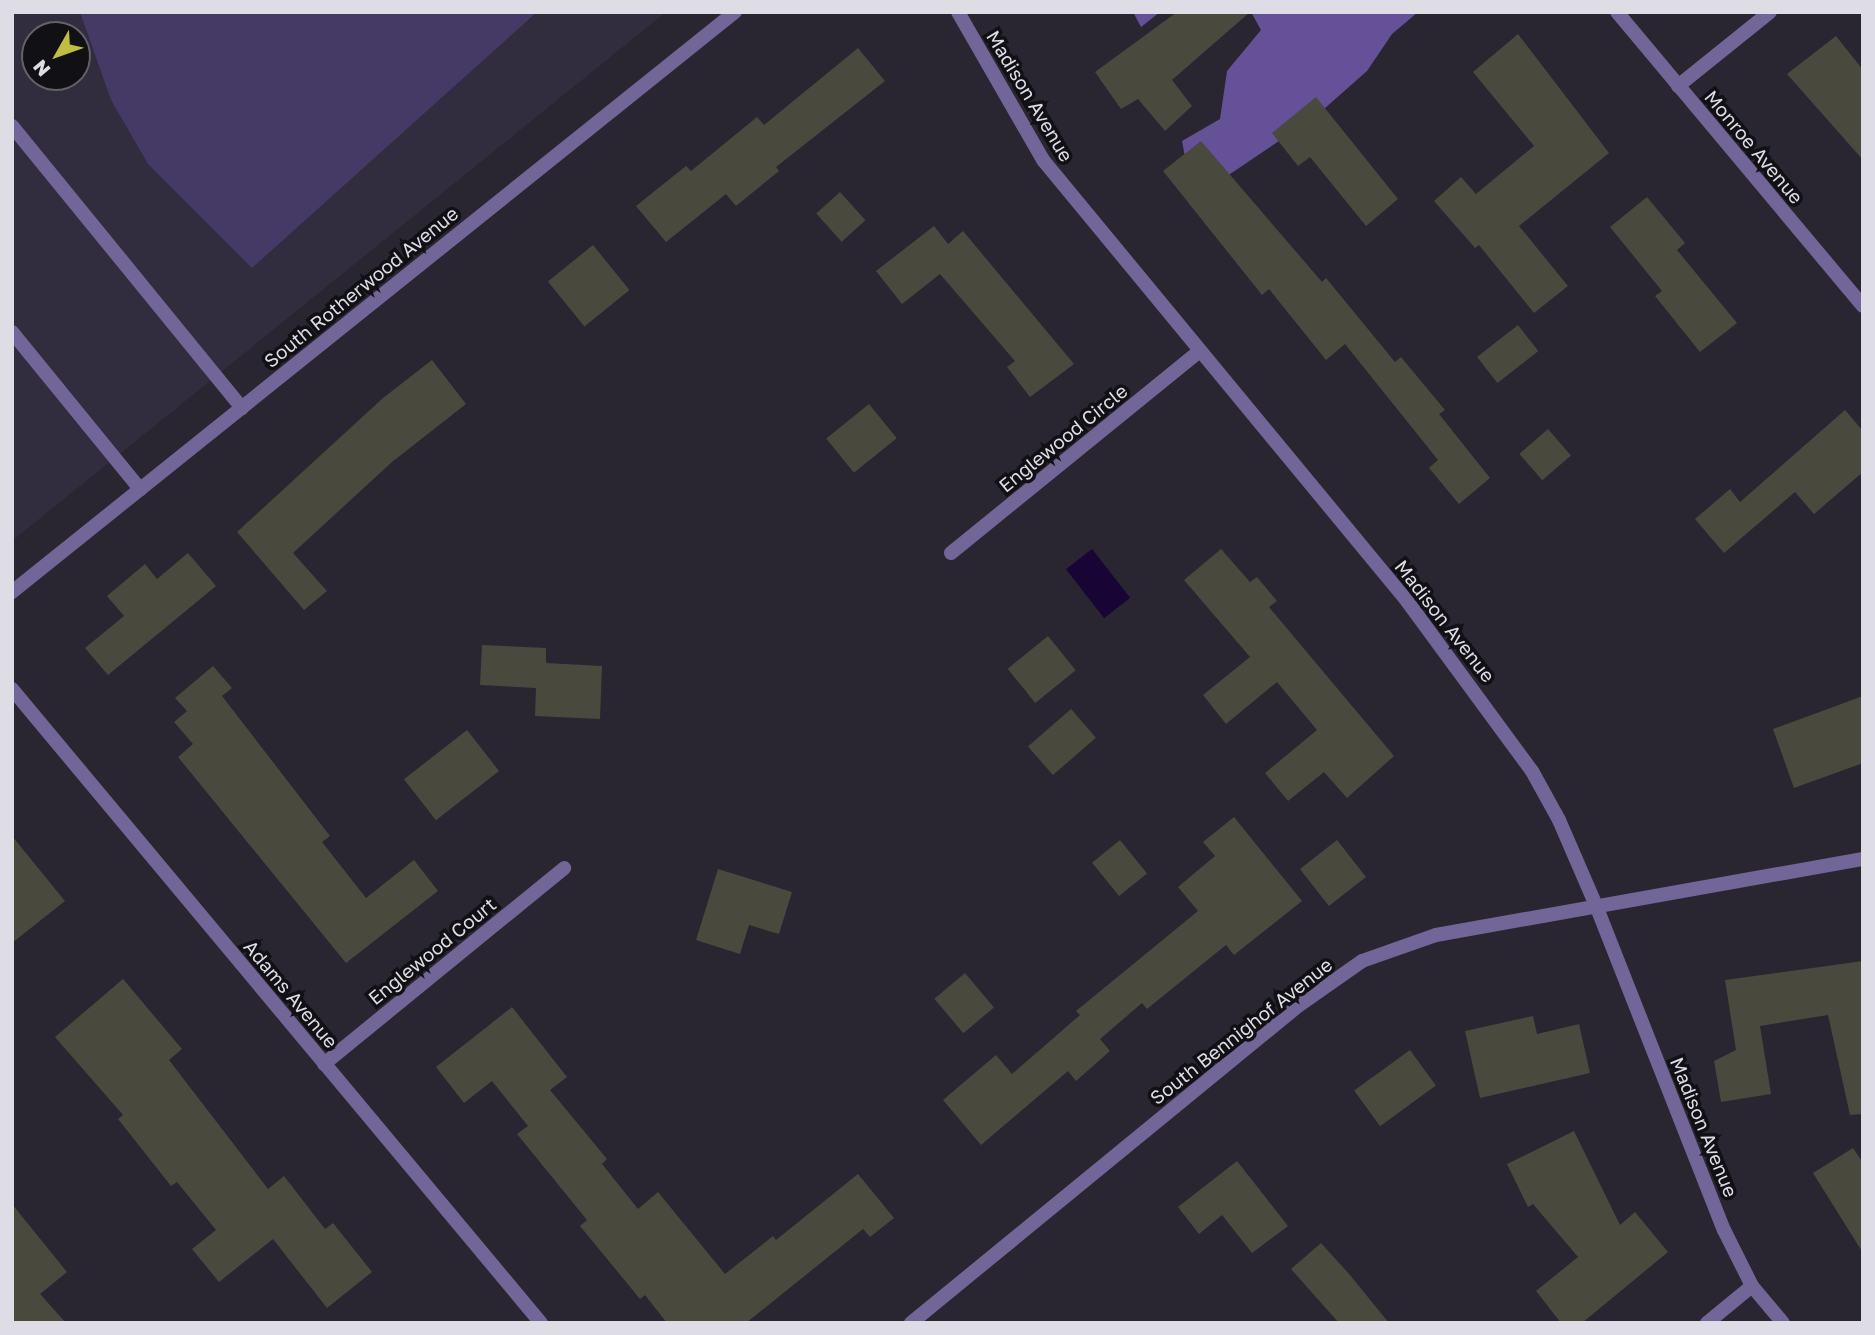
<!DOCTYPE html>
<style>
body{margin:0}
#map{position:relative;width:1875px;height:1335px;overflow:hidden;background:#292631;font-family:"Golos Text",sans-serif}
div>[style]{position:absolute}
.built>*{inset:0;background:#312d3e}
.green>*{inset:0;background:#453966}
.forest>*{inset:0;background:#655198}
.water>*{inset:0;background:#180435;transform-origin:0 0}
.building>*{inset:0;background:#49493d;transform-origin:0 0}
.service>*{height:14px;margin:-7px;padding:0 7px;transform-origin:7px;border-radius:7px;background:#726597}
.minor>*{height:14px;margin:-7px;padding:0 7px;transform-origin:7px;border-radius:7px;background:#726597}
span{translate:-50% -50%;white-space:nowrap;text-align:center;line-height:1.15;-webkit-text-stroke:7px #111015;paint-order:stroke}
.street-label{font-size:19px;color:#dedce4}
.frame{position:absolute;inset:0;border:14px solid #dedce4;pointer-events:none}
.north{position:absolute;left:21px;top:21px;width:70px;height:70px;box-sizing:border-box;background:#111015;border:2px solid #636268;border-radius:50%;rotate:230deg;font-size:19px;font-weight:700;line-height:28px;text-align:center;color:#dedce4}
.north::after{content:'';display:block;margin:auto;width:24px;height:32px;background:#bfbe42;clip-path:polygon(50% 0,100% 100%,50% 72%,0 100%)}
</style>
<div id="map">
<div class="built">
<i style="clip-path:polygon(evenodd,12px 12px,666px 12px,12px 541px,12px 12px,35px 35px,77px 35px,77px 77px,35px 77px,35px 35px)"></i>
</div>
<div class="green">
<i style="clip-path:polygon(80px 12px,537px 12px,252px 268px,148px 164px,111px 100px)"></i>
</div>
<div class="forest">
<i style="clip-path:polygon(1133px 12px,1160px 12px,1141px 27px)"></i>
<i style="clip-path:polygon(1251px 12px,1418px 12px,1392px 34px,1367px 71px,1316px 116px,1193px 199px,1182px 141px,1220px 119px,1227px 71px,1261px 30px)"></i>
</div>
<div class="water">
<i style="left:1092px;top:549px;width:62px;height:33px;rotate:52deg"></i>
</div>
<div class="building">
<i style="clip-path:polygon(1177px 12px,1250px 12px,1172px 80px,1192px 106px,1165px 131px,1138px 99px,1121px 109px,1095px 72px)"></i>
<i style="clip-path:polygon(1518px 34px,1609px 153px,1519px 226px,1568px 286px,1534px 313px,1479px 245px,1475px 248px,1434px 201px,1461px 177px,1476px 194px,1534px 146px,1473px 72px)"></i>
<i style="clip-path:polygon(1836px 36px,1863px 70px,1863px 160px,1787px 74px)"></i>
<i style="clip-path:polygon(858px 48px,885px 81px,776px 167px,779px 171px,736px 206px,726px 194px,666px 242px,636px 206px,686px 166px,691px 171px,757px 117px,764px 125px)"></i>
<i style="clip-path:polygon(1316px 97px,1398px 199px,1366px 226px,1310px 157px,1298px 166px,1272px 133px)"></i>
<i style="clip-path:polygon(1201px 141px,1322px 282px,1326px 278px,1395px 362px,1401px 357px,1445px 410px,1439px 414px,1490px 478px,1459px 504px,1429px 468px,1438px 460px,1345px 344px,1326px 360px,1269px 289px,1262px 295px,1163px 171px)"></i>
<i style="left:840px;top:192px;width:38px;height:32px;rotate:48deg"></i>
<i style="clip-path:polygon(1647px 197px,1685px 243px,1677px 250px,1737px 323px,1700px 352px,1655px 296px,1662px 291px,1610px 227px)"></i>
<i style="clip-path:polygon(934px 226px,948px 244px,963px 231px,1074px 364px,1030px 397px,1007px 367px,1015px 361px,940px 274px,902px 304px,876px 271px)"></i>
<i style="left:593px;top:245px;width:58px;height:58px;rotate:51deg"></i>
<i style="left:1518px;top:325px;width:33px;height:52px;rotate:52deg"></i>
<i style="clip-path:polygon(432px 360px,466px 404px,392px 462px,293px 553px,327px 591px,304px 610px,237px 532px,383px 398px)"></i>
<i style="left:869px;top:404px;width:44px;height:55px;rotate:51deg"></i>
<i style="clip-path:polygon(1845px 410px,1863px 431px,1863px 472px,1814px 514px,1795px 492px,1724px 553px,1695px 519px,1730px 489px,1740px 502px)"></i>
<i style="left:1548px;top:429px;width:35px;height:38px;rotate:49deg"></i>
<i style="clip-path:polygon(1221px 549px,1250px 582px,1257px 577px,1277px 601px,1269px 607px,1394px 756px,1347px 798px,1324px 772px,1288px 801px,1265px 773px,1317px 730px,1277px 682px,1226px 724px,1203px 695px,1250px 657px,1184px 580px)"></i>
<i style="clip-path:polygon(188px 553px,216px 586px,108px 675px,85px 648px,124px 616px,107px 596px,145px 564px,157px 579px)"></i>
<i style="left:1048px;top:636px;width:44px;height:52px;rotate:51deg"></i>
<i style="clip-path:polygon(482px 645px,546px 648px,546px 663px,602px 666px,600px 719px,535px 716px,536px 688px,480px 685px)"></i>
<i style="clip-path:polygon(213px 666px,232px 688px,222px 696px,330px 836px,322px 842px,366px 898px,414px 860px,438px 891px,346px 963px,178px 757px,193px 744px,174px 722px,187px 711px,175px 698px)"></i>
<i style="clip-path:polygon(1863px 696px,1863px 763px,1794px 788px,1773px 729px)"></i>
<i style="left:1071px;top:709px;width:38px;height:57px;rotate:49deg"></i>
<i style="left:467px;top:730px;width:52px;height:80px;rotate:52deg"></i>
<i style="clip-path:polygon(1234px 817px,1302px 901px,1234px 955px,1226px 945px,1147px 1009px,1142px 1003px,1100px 1039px,1110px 1051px,1076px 1081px,1068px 1071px,981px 1145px,943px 1100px,996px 1055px,1012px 1074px,1080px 1015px,1076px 1011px,1198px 911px,1178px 887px,1215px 856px,1203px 842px)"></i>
<i style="clip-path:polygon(12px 836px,65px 901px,12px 943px)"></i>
<i style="left:1120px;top:840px;width:43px;height:36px;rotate:51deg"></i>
<i style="left:1337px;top:840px;width:47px;height:47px;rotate:52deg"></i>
<i style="clip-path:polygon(718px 869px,792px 892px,779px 934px,749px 925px,740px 954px,696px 940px)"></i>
<i style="clip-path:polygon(1863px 961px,1863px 1114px,1850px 1115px,1828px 1015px,1760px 1026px,1771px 1094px,1721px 1102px,1714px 1061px,1736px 1050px,1725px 980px)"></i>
<i style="left:965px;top:973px;width:45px;height:40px;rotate:50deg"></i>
<i style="clip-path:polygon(123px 979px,182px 1049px,169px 1060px,268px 1189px,284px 1176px,325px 1229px,333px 1223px,372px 1272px,327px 1308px,273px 1239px,219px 1282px,192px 1249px,216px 1230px,177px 1182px,171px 1186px,118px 1119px,123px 1115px,55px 1037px)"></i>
<i style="clip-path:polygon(512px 1007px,567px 1077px,550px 1090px,607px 1159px,602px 1164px,638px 1209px,658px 1192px,725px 1274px,773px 1236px,776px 1240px,858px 1174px,894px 1218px,870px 1237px,863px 1229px,746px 1323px,667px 1323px,645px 1295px,640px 1299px,580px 1226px,587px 1220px,517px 1134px,528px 1126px,492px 1081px,464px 1103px,436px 1067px)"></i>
<i style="clip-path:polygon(1533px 1016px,1537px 1034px,1579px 1024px,1590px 1073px,1480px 1098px,1465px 1031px)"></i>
<i style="left:1410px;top:1050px;width:44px;height:69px;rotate:54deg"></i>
<i style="clip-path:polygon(1574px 1131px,1620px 1225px,1635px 1212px,1668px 1252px,1582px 1323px,1561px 1323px,1536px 1291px,1578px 1257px,1533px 1204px,1528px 1207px,1507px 1164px)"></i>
<i style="clip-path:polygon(1853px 1148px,1863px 1163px,1863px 1253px,1813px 1173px)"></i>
<i style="clip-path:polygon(1237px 1161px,1288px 1226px,1252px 1253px,1222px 1215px,1199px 1234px,1178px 1207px)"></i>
<i style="clip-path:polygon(12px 1204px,67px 1272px,40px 1294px,66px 1323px,12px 1323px)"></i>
<i style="clip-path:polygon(1321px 1243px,1350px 1275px,1389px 1323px,1339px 1323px,1291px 1269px)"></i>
</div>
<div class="service">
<i style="left:12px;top:126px;width:364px;rotate:50.8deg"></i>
<i style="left:12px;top:332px;width:203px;rotate:50.8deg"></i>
</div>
<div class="minor">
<i style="left:958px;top:12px;width:171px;rotate:60.1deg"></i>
<i style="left:1043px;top:160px;width:572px;rotate:50.46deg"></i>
<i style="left:1407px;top:601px;width:211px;rotate:53.7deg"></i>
<i style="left:1532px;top:771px;width:56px;rotate:61.1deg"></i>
<i style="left:1559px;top:820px;width:96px;rotate:66.6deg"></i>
<i style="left:1597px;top:908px;width:346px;rotate:68.5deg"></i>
<i style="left:1724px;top:1230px;width:63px;rotate:63.4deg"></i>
<i style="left:1752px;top:1286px;width:48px;rotate:50deg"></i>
<i style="left:1617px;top:12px;width:383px;rotate:50.1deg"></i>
<i style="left:1678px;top:86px;width:118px;rotate:-38.8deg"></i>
<i style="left:951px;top:553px;width:318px;rotate:-39.1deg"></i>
<i style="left:12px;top:592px;width:927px;rotate:-38.74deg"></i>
<i style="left:12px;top:689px;width:826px;rotate:50.16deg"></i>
<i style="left:324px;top:1064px;width:310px;rotate:-39.2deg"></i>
<i style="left:911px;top:1323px;width:500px;rotate:-39.32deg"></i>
<i style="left:1298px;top:1006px;width:78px;rotate:-35.1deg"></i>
<i style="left:1362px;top:961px;width:78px;rotate:-19.4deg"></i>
<i style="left:1436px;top:935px;width:434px;rotate:-10.1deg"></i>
<i style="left:1707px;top:1323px;width:58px;rotate:-39.4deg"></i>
</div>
<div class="street-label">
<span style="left:1030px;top:96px;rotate:59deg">Madison Avenue</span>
<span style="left:1754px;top:147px;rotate:50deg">Monroe Avenue</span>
<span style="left:361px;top:287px;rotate:-39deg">South Rotherwood Avenue</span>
<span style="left:1063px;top:438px;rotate:-39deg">Englewood Circle</span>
<span style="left:1445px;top:621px;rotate:52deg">Madison Avenue</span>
<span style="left:432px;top:951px;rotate:-39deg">Englewood Court</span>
<span style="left:291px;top:994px;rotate:50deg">Adams Avenue</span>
<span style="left:1241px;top:1031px;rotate:-38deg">South Bennighof Avenue</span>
<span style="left:1704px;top:1127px;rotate:68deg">Madison Avenue</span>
</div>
<div class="frame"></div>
<div class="north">N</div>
</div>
